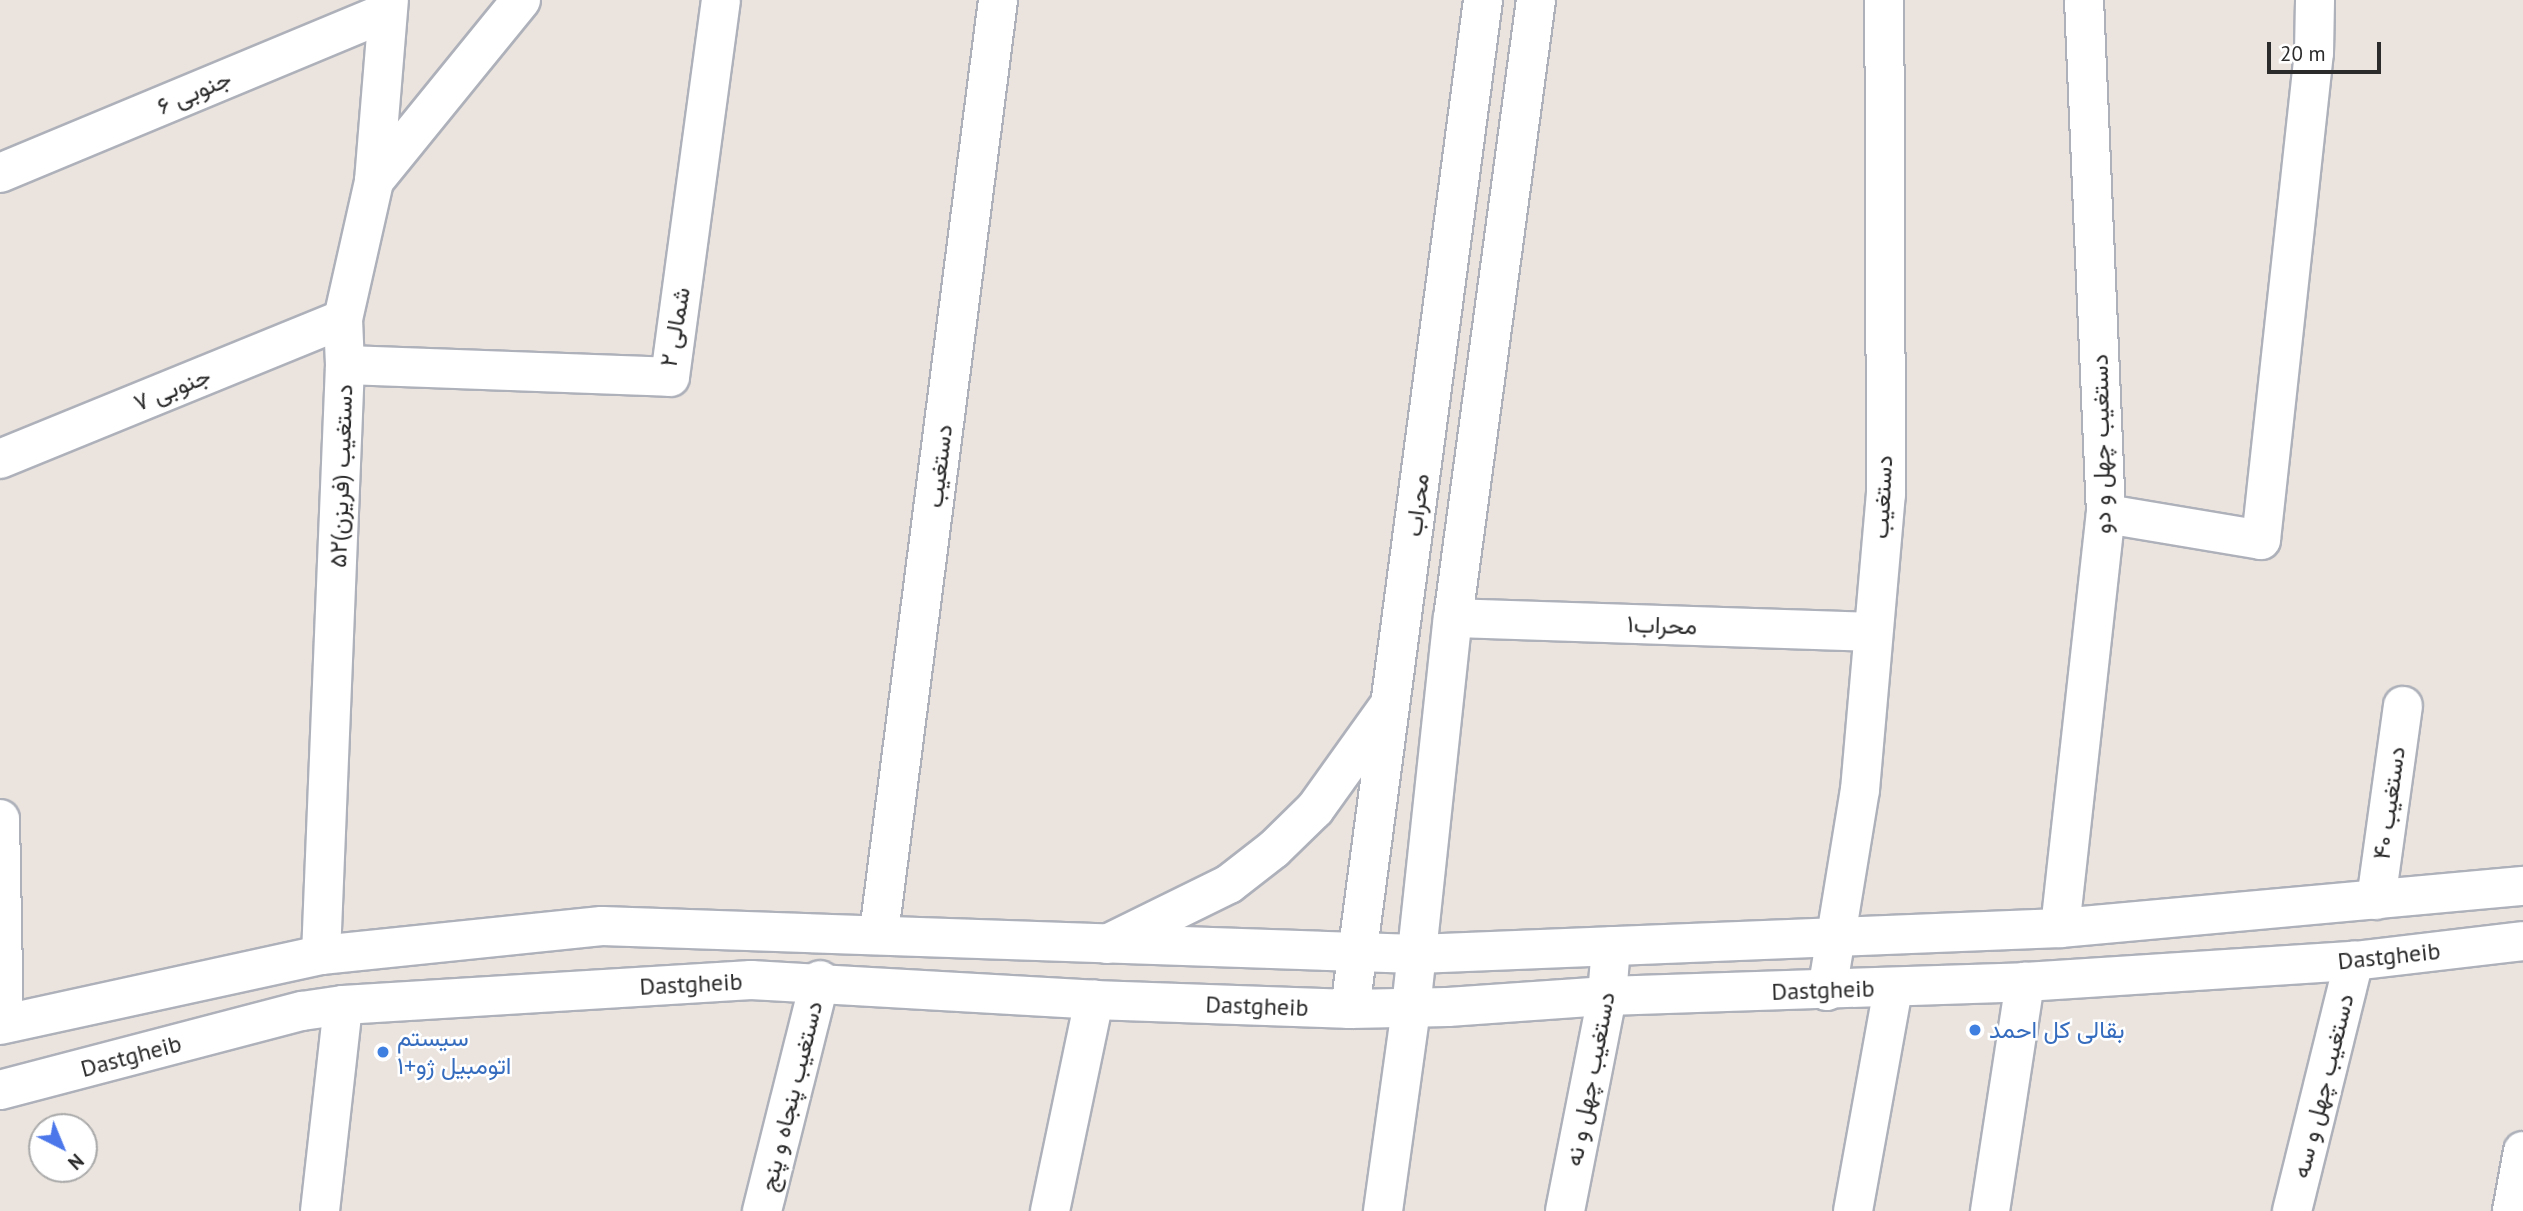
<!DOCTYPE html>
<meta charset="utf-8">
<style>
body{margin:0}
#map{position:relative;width:2523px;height:1211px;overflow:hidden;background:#ebe4de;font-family:"PT Sans",Vazirmatn,sans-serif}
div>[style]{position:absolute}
.roads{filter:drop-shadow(2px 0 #aeb1ba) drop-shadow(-2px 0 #aeb1ba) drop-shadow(0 2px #aeb1ba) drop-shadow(0 -2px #aeb1ba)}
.minor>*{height:38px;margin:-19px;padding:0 19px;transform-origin:19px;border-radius:19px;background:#fff}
.tertiary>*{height:38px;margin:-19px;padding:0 19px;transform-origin:19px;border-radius:19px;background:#fff}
.dots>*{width:19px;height:19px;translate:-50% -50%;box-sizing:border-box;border:4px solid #fff;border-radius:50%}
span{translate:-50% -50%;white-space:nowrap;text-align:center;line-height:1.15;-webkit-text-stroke:5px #fff;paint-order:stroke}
.street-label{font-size:24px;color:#2b2b2b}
.shop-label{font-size:24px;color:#366cbe}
.left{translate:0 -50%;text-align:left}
.north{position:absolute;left:28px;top:1113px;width:70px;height:70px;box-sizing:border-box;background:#fff;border:2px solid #aaa;border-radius:50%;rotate:137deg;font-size:19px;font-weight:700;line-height:28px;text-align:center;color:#2b2b2b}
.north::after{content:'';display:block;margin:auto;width:24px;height:32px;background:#4b77eb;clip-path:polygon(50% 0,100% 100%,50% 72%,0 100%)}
.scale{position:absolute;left:2267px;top:42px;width:114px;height:32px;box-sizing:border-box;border:4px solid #2b2b2b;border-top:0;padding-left:9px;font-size:21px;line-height:24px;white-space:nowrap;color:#2b2b2b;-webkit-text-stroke:5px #fff;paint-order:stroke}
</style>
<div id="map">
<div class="roads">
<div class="minor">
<i style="left:0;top:173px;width:419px;rotate:-22.6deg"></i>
<i style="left:374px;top:181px;width:233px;rotate:-50.9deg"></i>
<i style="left:345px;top:365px;width:325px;rotate:2.1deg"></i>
<i style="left:670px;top:377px;width:380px;rotate:-82.3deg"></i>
<i style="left:0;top:459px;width:370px;rotate:-22.2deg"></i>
<i style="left:2106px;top:514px;width:157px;rotate:9.5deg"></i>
<i style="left:2261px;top:540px;width:490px;rotate:-83.8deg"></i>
<i style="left:2314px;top:53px;width:53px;rotate:-88.9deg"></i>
<i style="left:1453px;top:618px;width:418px;rotate:1.9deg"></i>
<i style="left:0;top:819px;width:204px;rotate:88.9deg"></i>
<i style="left:2376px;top:900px;width:196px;rotate:-82.1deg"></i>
<i style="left:2060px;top:928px;width:417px;rotate:-83.7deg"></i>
<i style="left:2106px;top:514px;width:514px;rotate:-92.45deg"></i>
<i style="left:879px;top:933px;width:941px;rotate:-82.73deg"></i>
<i style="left:1107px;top:944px;width:136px;rotate:-26.2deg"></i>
<i style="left:1229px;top:884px;width:57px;rotate:-37.9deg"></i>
<i style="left:1274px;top:849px;width:57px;rotate:-44.3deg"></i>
<i style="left:1315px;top:809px;width:125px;rotate:-54.4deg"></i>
<i style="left:321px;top:955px;width:590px;rotate:-87.67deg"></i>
<i style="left:345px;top:365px;width:46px;rotate:-92.5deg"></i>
<i style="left:343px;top:319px;width:141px;rotate:-77.3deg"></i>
<i style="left:374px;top:181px;width:182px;rotate:-85.3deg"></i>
<i style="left:1827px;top:991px;width:204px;rotate:-80.7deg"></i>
<i style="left:1860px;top:790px;width:296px;rotate:-85deg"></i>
<i style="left:1886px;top:495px;width:495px;rotate:-90.2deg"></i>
<i style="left:1350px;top:1009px;width:1018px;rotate:-82.49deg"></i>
<i style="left:320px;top:1211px;width:207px;rotate:-83.6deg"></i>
<i style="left:762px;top:1211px;width:238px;rotate:-75.9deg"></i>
<i style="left:1050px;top:1211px;width:216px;rotate:-78.2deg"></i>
<i style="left:1383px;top:1211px;width:205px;rotate:-82.1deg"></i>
<i style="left:1411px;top:1008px;width:392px;rotate:-83.9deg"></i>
<i style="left:1453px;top:618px;width:624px;rotate:-82.35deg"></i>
<i style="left:1565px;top:1211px;width:219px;rotate:-78.9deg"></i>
<i style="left:1607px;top:996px;width:50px;rotate:-85.4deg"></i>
<i style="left:1853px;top:1211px;width:227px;rotate:-79.8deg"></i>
<i style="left:1990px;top:1211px;width:232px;rotate:-81.3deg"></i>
<i style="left:2292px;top:1211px;width:258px;rotate:-76.1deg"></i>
<i style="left:2512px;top:1211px;width:61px;rotate:-79.6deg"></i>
</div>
<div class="tertiary">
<i style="left:0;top:1025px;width:329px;rotate:-12.3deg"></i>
<i style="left:321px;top:955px;width:282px;rotate:-5.9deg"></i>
<i style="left:602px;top:926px;width:815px;rotate:1.97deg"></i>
<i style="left:1417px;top:954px;width:644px;rotate:-2.32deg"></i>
<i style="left:2060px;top:928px;width:465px;rotate:-5.2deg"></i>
<i style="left:0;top:1090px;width:312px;rotate:-14.7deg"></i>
<i style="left:302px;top:1011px;width:41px;rotate:-8.3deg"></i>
<i style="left:343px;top:1005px;width:409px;rotate:-3.5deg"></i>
<i style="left:751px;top:980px;width:344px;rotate:3.3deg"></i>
<i style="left:1094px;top:1000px;width:256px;rotate:2deg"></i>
<i style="left:1350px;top:1009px;width:98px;rotate:-1.2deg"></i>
<i style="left:1448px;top:1007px;width:159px;rotate:-4deg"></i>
<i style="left:1607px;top:996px;width:418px;rotate:-1.9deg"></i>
<i style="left:2025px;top:982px;width:330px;rotate:-3.7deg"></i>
<i style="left:2354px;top:961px;width:170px;rotate:-6.7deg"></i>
</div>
</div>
<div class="dots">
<i style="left:1975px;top:1030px;background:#3f7fe0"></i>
<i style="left:383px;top:1052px;background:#3f7fe0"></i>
</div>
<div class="street-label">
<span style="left:194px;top:92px;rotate:-23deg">جنوبی ۶</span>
<span style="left:675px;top:327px;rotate:-80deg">۲ شمالی</span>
<span style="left:172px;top:389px;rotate:-22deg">جنوبی ۷</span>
<span style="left:2101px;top:444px;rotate:-91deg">دستغیب چهل و دو</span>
<span style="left:939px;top:466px;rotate:-83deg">دستغیب</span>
<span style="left:341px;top:476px;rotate:-88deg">دستغیب (فریزن)۵۲</span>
<span style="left:1882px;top:497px;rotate:-87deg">دستغیب</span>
<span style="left:1417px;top:505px;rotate:-83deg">محراب</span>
<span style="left:1662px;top:625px;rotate:2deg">محراب۱</span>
<span style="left:2389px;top:803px;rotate:-82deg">دستغیب ۴۰</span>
<span style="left:2389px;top:956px;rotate:-6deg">Dastgheib</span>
<span style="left:691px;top:984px;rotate:-3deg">Dastgheib</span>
<span style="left:1823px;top:990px;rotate:-2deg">Dastgheib</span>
<span style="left:1257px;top:1006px;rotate:2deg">Dastgheib</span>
<span style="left:131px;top:1056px;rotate:-15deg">Dastgheib</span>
<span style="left:1590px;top:1079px;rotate:-79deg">دستغیب چهل و نه</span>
<span style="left:2323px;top:1086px;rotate:-76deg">دستغیب چهل و سه</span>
<span style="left:791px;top:1096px;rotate:-76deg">دستغیب پنجاه و پنج</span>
</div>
<div class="shop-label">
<span class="left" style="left:1989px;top:1030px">بقالی کل احمد</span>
<span class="left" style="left:397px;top:1052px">سیستم<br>اتومبیل ژو+۱</span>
</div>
<div class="north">N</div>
<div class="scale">20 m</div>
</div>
